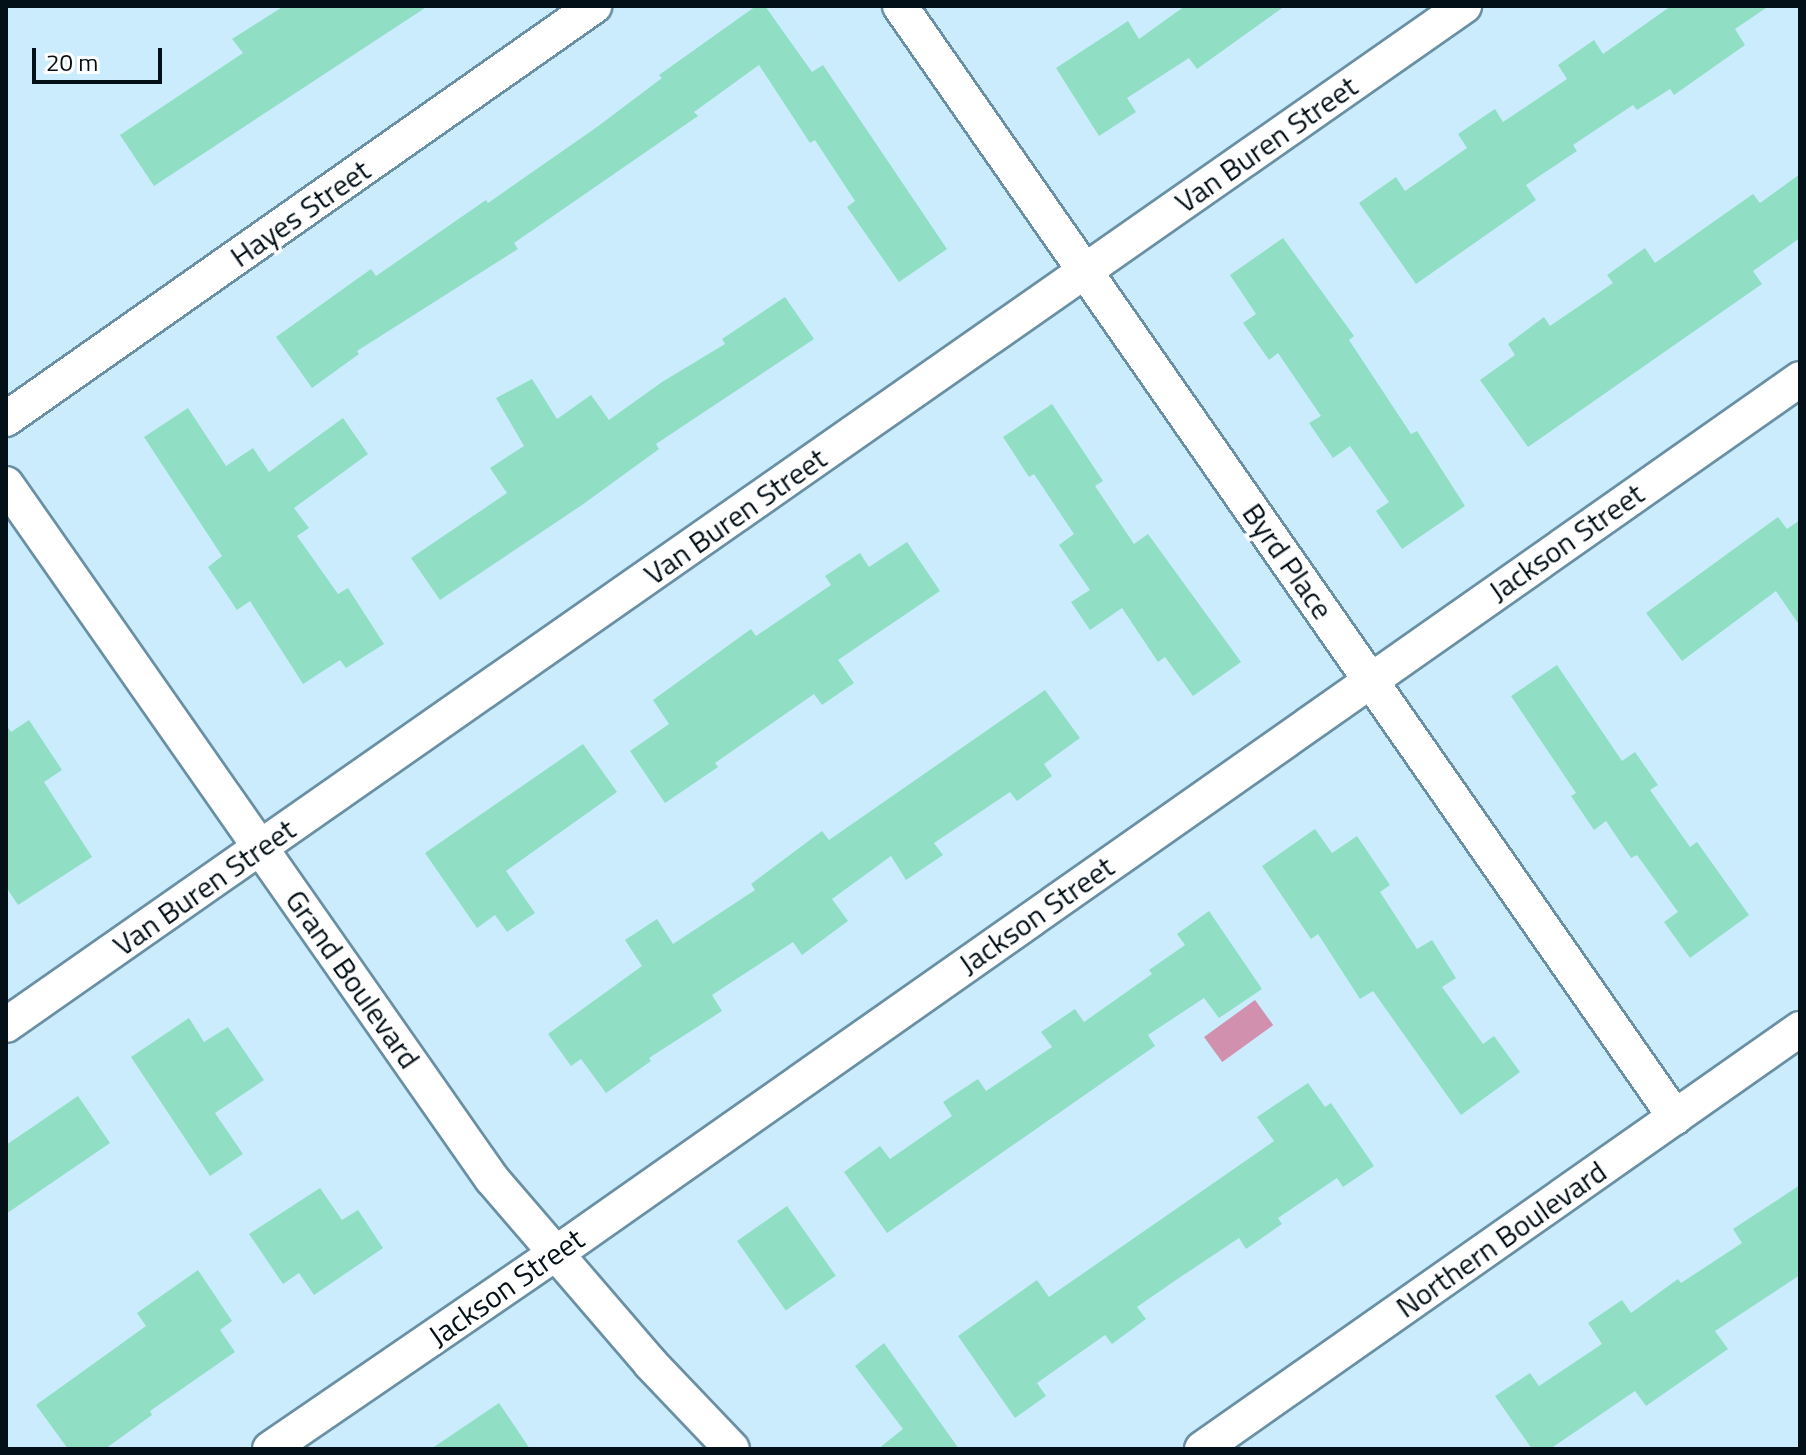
<!DOCTYPE html>
<style>
body{margin:0}
#map{position:relative;width:1806px;height:1455px;overflow:hidden;background:#cbecfd;font-family:"Titillium Web",sans-serif}
div>[style]{position:absolute}
.water>*{inset:0;background:#d190ad;transform-origin:0 0}
.building>*{inset:0;background:#90dfc4;transform-origin:0 0}
.roads{filter:drop-shadow(2px 0 #6990a4) drop-shadow(-2px 0 #6990a4) drop-shadow(0 2px #6990a4) drop-shadow(0 -2px #6990a4)}
.street>*{height:34px;margin:-17px;padding:0 17px;transform-origin:17px;border-radius:17px;background:#fff}
span{translate:-50% -50%;white-space:nowrap;text-align:center;line-height:1.15;-webkit-text-stroke:7px #fff;paint-order:stroke}
.street-label{font-size:30px;color:#031017}
.frame{position:absolute;inset:0;border:8px solid #031017;pointer-events:none}
.scale{position:absolute;left:32px;top:48px;width:130px;height:36px;box-sizing:border-box;border:4px solid #031017;border-top:0;padding-left:10px;font-size:24px;line-height:28px;white-space:nowrap;color:#031017;-webkit-text-stroke:6px #fff;paint-order:stroke}
</style>
<div id="map">
<div class="water">
<i style="left:1255px;top:1000px;width:31px;height:63px;rotate:54deg"></i>
</div>
<div class="building">
<i style="clip-path:polygon(284px 6px,428px 6px,154px 186px,120px 135px,243px 53px,232px 39px)"></i>
<i style="clip-path:polygon(756px 6px,765px 6px,812px 72px,823px 65px,947px 249px,899px 282px,847px 207px,855px 201px,815px 140px,810px 143px,759px 65px,694px 112px,698px 116px,514px 243px,518px 249px,357px 351px,359px 354px,312px 388px,276px 337px,371px 269px,376px 276px,486px 200px,488px 203px,597px 127px,662px 78px,659px 75px)"></i>
<i style="clip-path:polygon(1185px 6px,1285px 6px,1197px 69px,1189px 58px,1127px 98px,1136px 112px,1099px 136px,1056px 68px,1128px 21px,1139px 39px)"></i>
<i style="clip-path:polygon(1671px 6px,1769px 6px,1735px 29px,1745px 45px,1674px 95px,1670px 89px,1637px 110px,1633px 105px,1573px 145px,1577px 151px,1526px 185px,1536px 200px,1416px 284px,1359px 203px,1396px 177px,1405px 191px,1467px 148px,1458px 134px,1495px 109px,1503px 122px,1567px 79px,1558px 65px,1594px 40px,1603px 54px)"></i>
<i style="clip-path:polygon(1800px 174px,1800px 238px,1753px 271px,1762px 284px,1528px 447px,1480px 380px,1515px 355px,1508px 344px,1544px 317px,1550px 326px,1613px 283px,1607px 275px,1645px 248px,1655px 263px,1753px 194px,1760px 203px)"></i>
<i style="clip-path:polygon(1283px 238px,1354px 336px,1349px 340px,1411px 434px,1417px 431px,1465px 506px,1402px 549px,1376px 511px,1389px 502px,1350px 446px,1333px 458px,1309px 423px,1321px 416px,1278px 353px,1269px 360px,1243px 323px,1256px 314px,1230px 275px)"></i>
<i style="clip-path:polygon(785px 297px,814px 339px,656px 444px,659px 449px,582px 505px,440px 600px,411px 558px,507px 493px,490px 468px,524px 446px,496px 398px,532px 379px,557px 419px,591px 395px,609px 420px,662px 382px,725px 344px,722px 339px)"></i>
<i style="clip-path:polygon(1052px 404px,1103px 481px,1095px 486px,1134px 544px,1148px 534px,1241px 662px,1193px 696px,1165px 657px,1158px 662px,1122px 608px,1090px 630px,1071px 602px,1090px 590px,1059px 545px,1074px 534px,1034px 474px,1029px 477px,1003px 437px)"></i>
<i style="clip-path:polygon(188px 408px,226px 466px,253px 448px,269px 472px,343px 418px,368px 454px,294px 508px,309px 528px,297px 536px,338px 594px,348px 588px,384px 644px,346px 668px,340px 660px,303px 684px,250px 601px,237px 610px,208px 567px,222px 556px,144px 437px)"></i>
<i style="clip-path:polygon(1778px 517px,1787px 529px,1800px 520px,1800px 626px,1776px 591px,1682px 661px,1646px 613px)"></i>
<i style="clip-path:polygon(907px 542px,940px 591px,838px 660px,854px 683px,822px 705px,814px 694px,715px 763px,718px 767px,665px 803px,630px 751px,669px 724px,653px 700px,751px 629px,756px 636px,831px 585px,825px 576px,860px 553px,869px 567px)"></i>
<i style="clip-path:polygon(1557px 665px,1622px 761px,1635px 752px,1658px 785px,1650px 790px,1690px 847px,1697px 842px,1749px 915px,1690px 958px,1664px 922px,1678px 912px,1637px 855px,1631px 858px,1606px 821px,1594px 830px,1571px 796px,1576px 793px,1511px 696px)"></i>
<i style="clip-path:polygon(1045px 690px,1080px 738px,1044px 764px,1052px 776px,1017px 801px,1010px 792px,934px 843px,943px 855px,906px 880px,891px 856px,832px 899px,848px 921px,802px 955px,793px 942px,712px 995px,722px 1011px,649px 1058px,651px 1061px,606px 1093px,581px 1059px,571px 1066px,548px 1034px,642px 966px,625px 940px,657px 919px,673px 944px,755px 890px,751px 884px,822px 831px,829px 840px)"></i>
<i style="clip-path:polygon(29px 720px,62px 770px,44px 782px,92px 857px,18px 905px,6px 887px,6px 725px,11px 732px)"></i>
<i style="clip-path:polygon(583px 744px,617px 792px,506px 871px,535px 913px,507px 932px,495px 915px,477px 928px,425px 853px)"></i>
<i style="clip-path:polygon(1315px 829px,1332px 853px,1357px 836px,1390px 885px,1380px 892px,1417px 949px,1432px 940px,1456px 978px,1442px 987px,1483px 1044px,1494px 1036px,1520px 1072px,1461px 1115px,1373px 991px,1360px 999px,1318px 934px,1311px 939px,1262px 866px)"></i>
<i style="clip-path:polygon(1209px 911px,1262px 989px,1219px 1018px,1204px 998px,1148px 1035px,1155px 1046px,887px 1233px,844px 1172px,880px 1146px,890px 1159px,952px 1116px,943px 1102px,978px 1079px,986px 1091px,1052px 1047px,1041px 1032px,1075px 1009px,1084px 1022px,1152px 974px,1149px 970px,1185px 945px,1177px 934px)"></i>
<i style="clip-path:polygon(189px 1018px,204px 1042px,228px 1027px,264px 1080px,215px 1113px,243px 1154px,210px 1176px,131px 1057px)"></i>
<i style="clip-path:polygon(1308px 1083px,1325px 1107px,1331px 1103px,1374px 1166px,1343px 1187px,1337px 1178px,1278px 1218px,1282px 1224px,1246px 1249px,1239px 1238px,1176px 1280px,1137px 1307px,1146px 1319px,1112px 1344px,1105px 1335px,1037px 1383px,1046px 1396px,1015px 1418px,958px 1336px,1037px 1280px,1049px 1297px,1274px 1141px,1257px 1117px)"></i>
<i style="clip-path:polygon(78px 1096px,110px 1143px,6px 1214px,6px 1145px)"></i>
<i style="clip-path:polygon(1800px 1185px,1800px 1275px,1715px 1331px,1728px 1349px,1646px 1406px,1635px 1391px,1550px 1449px,1532px 1449px,1495px 1396px,1530px 1373px,1539px 1386px,1602px 1344px,1588px 1323px,1622px 1300px,1631px 1313px,1678px 1279px,1681px 1283px,1742px 1243px,1733px 1229px)"></i>
<i style="clip-path:polygon(320px 1188px,342px 1220px,358px 1210px,383px 1248px,314px 1295px,299px 1273px,283px 1284px,249px 1234px)"></i>
<i style="left:787px;top:1206px;width:85px;height:61px;rotate:55deg"></i>
<i style="clip-path:polygon(198px 1270px,232px 1321px,220px 1330px,235px 1352px,150px 1411px,152px 1415px,105px 1449px,68px 1449px,36px 1405px,146px 1326px,137px 1313px)"></i>
<i style="clip-path:polygon(884px 1343px,959px 1449px,878px 1449px,903px 1429px,855px 1366px)"></i>
<i style="clip-path:polygon(499px 1403px,530px 1449px,431px 1449px)"></i>
</div>
<div class="roads">
<div class="street">
<i style="left:900px;top:6px;width:1355px;rotate:55.1deg"></i>
<i style="left:6px;top:419px;width:719px;rotate:-35.08deg"></i>
<i style="left:6px;top:484px;width:848px;rotate:55.04deg"></i>
<i style="left:492px;top:1179px;width:244px;rotate:49.3deg"></i>
<i style="left:651px;top:1364px;width:117px;rotate:46.4deg"></i>
<i style="left:6px;top:1025px;width:1779px;rotate:-34.95deg"></i>
<i style="left:270px;top:1449px;width:349px;rotate:-34.4deg"></i>
<i style="left:558px;top:1252px;width:1518px;rotate:-35.1deg"></i>
<i style="left:1202px;top:1449px;width:731px;rotate:-35.08deg"></i>
</div>
</div>
<div class="street-label">
<span style="left:1266px;top:144px;rotate:-35deg">Van Buren Street</span>
<span style="left:300px;top:213px;rotate:-35deg">Hayes Street</span>
<span style="left:735px;top:516px;rotate:-35deg">Van Buren Street</span>
<span style="left:1566px;top:542px;rotate:-35deg">Jackson Street</span>
<span style="left:1288px;top:561px;rotate:55deg">Byrd Place</span>
<span style="left:204px;top:887px;rotate:-35deg">Van Buren Street</span>
<span style="left:1036px;top:915px;rotate:-35deg">Jackson Street</span>
<span style="left:353px;top:979px;rotate:55deg">Grand Boulevard</span>
<span style="left:1501px;top:1239px;rotate:-35deg">Northern Boulevard</span>
<span style="left:506px;top:1287px;rotate:-35deg">Jackson Street</span>
</div>
<div class="frame"></div>
<div class="scale">20 m</div>
</div>
